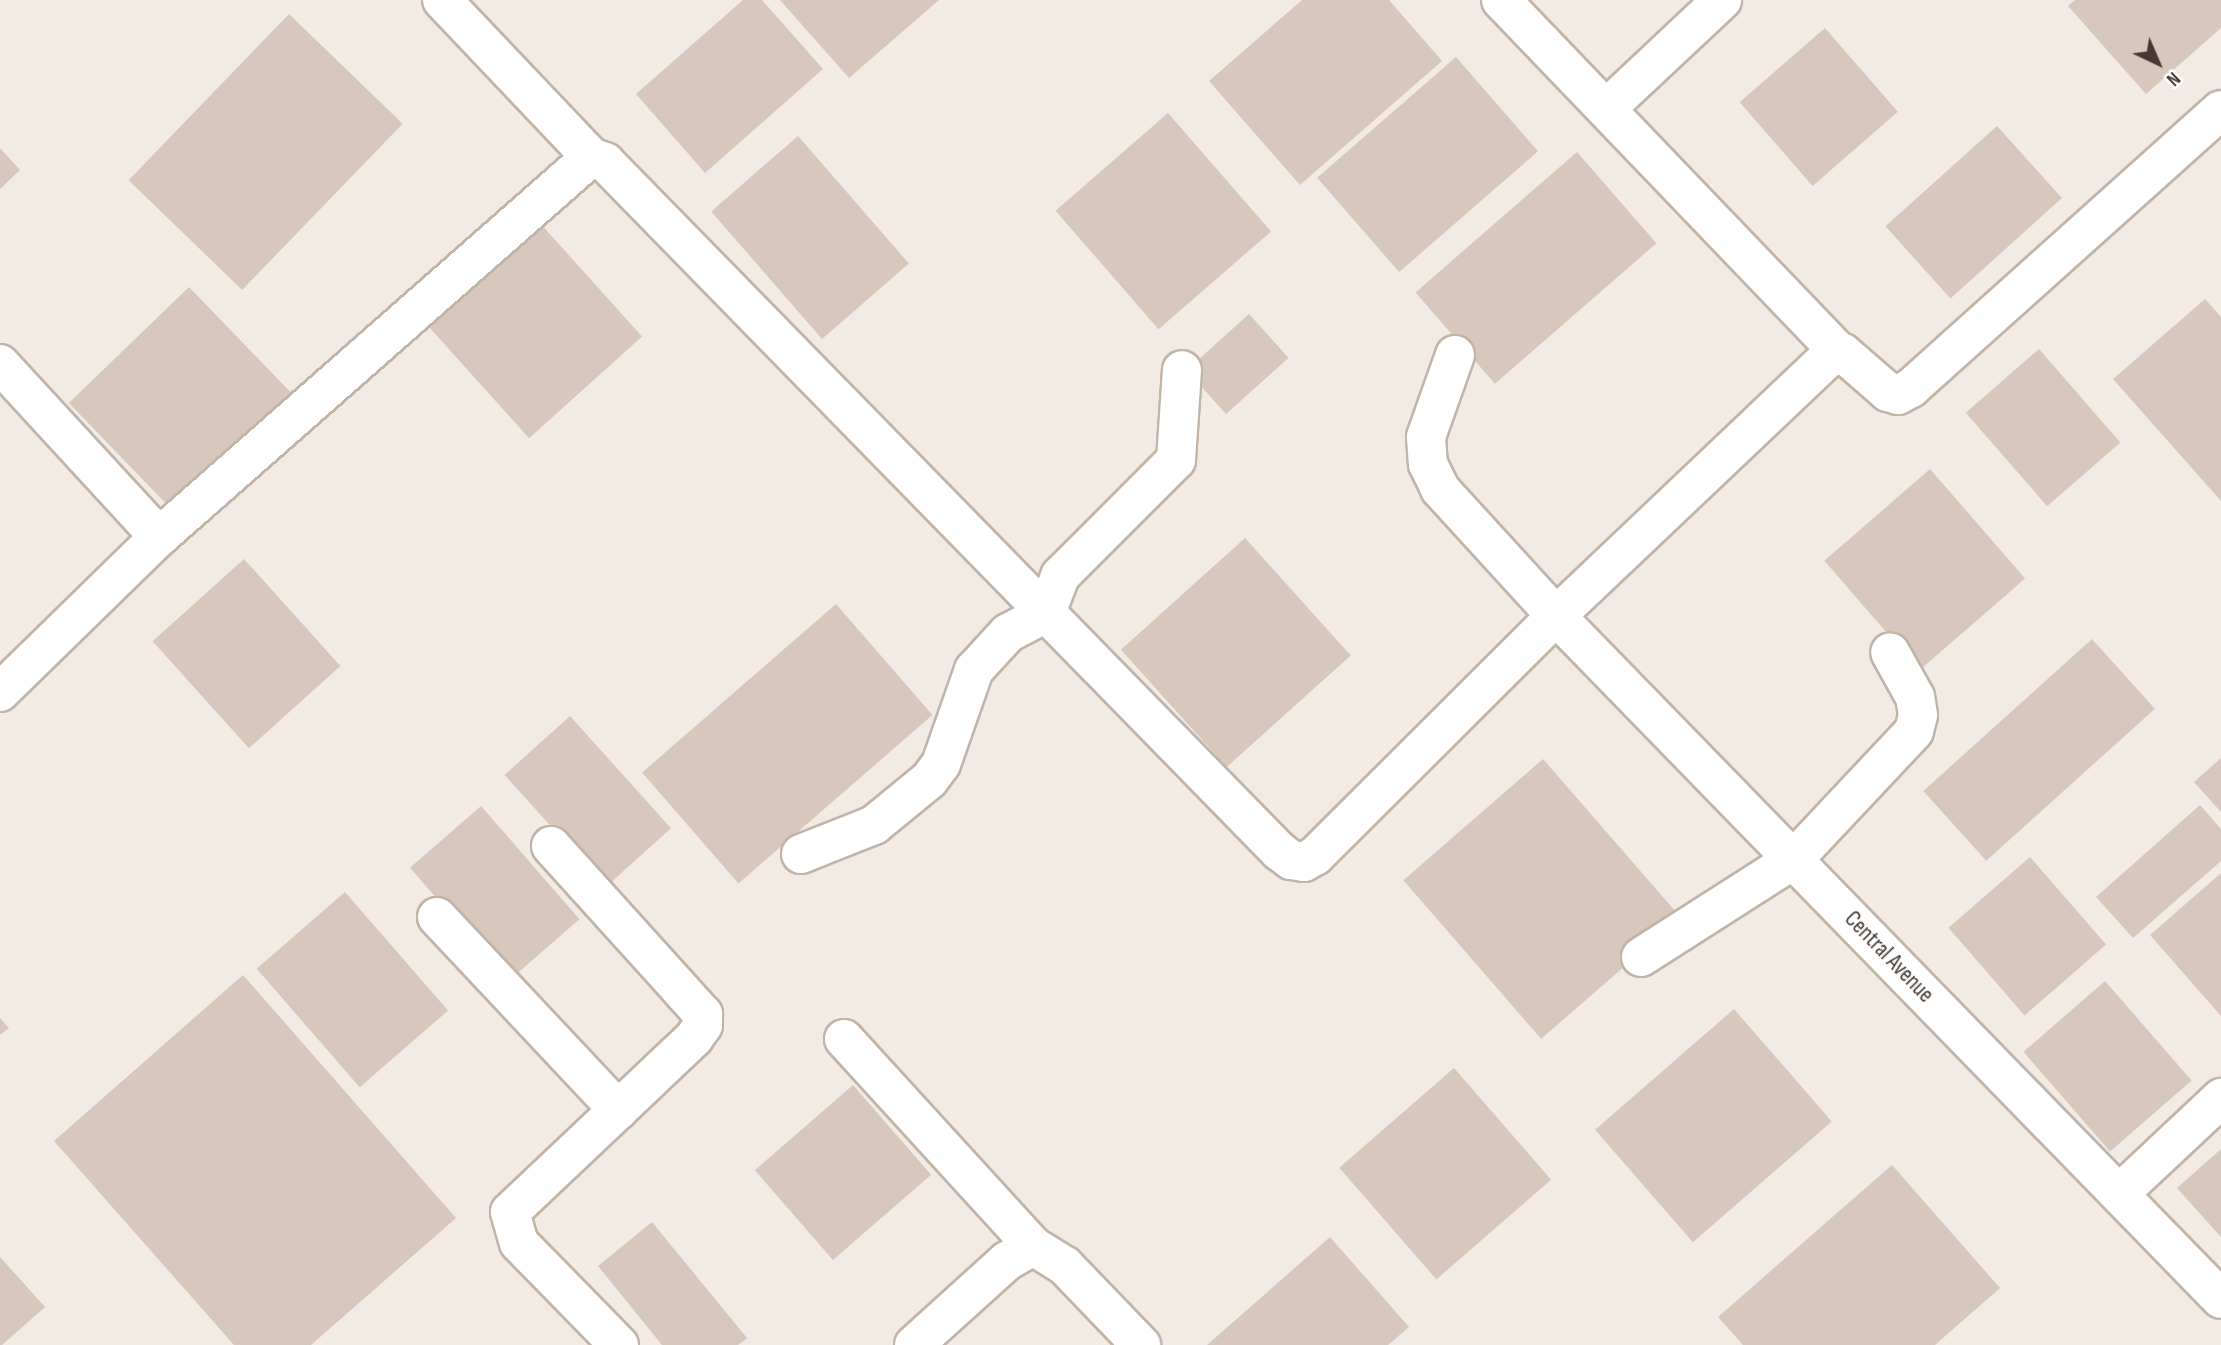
<!DOCTYPE html>
<style>
body{margin:0}
#map{position:relative;width:2221px;height:1345px;overflow:hidden;background:#f2ebe3;font-family:"Sofia Sans Condensed",sans-serif}
div>[style]{position:absolute}
.building>*{inset:0;background:#d7c7bc;transform-origin:0 0}
.roads{filter:drop-shadow(2px 0 #c1b4a9) drop-shadow(-2px 0 #c1b4a9) drop-shadow(0 2px #c1b4a9) drop-shadow(0 -2px #c1b4a9)}
.minor>*{height:38px;margin:-19px;padding:0 19px;transform-origin:19px;border-radius:19px;background:#fff}
span{translate:-50% -50%;white-space:nowrap;text-align:center;line-height:1.15;-webkit-text-stroke:5px #fff;paint-order:stroke}
.street-label{font-size:23px;color:#443a33}
.north{position:absolute;left:2123px;top:28px;width:70px;height:70px;-webkit-text-stroke:5px #fff;paint-order:stroke;rotate:136deg;font-size:19px;font-weight:700;line-height:28px;text-align:center;color:#443a33}
.north::after{content:'';display:block;margin:auto;width:24px;height:32px;background:#443a33;clip-path:polygon(50% 0,100% 100%,50% 72%,0 100%)}
</style>
<div id="map">
<div class="building">
<i style="clip-path:polygon(743px 0,762px 0,823px 69px,705px 173px,636px 94px)"></i>
<i style="clip-path:polygon(780px 0,939px 0,849px 78px)"></i>
<i style="clip-path:polygon(1302px 0,1389px 0,1442px 61px,1300px 185px,1209px 81px)"></i>
<i style="clip-path:polygon(2075px 0,2221px 0,2221px 28px,2146px 94px,2068px 6px)"></i>
<i style="left:289px;top:14px;width:158px;height:231px;rotate:44deg"></i>
<i style="left:1825px;top:28px;width:111px;height:113px;rotate:49deg"></i>
<i style="left:1456px;top:57px;width:125px;height:184px;rotate:49deg"></i>
<i style="left:1168px;top:113px;width:157px;height:149px;rotate:49deg"></i>
<i style="left:1997px;top:126px;width:97px;height:150px;rotate:48deg"></i>
<i style="left:798px;top:136px;width:169px;height:115px;rotate:49deg"></i>
<i style="clip-path:polygon(0 148px,20px 170px,0 189px)"></i>
<i style="left:1577px;top:152px;width:121px;height:214px;rotate:49deg"></i>
<i style="left:539px;top:222px;width:154px;height:152px;rotate:48deg"></i>
<i style="left:189px;top:287px;width:148px;height:167px;rotate:46deg"></i>
<i style="clip-path:polygon(2205px 299px,2221px 317px,2221px 501px,2113px 379px)"></i>
<i style="left:1249px;top:314px;width:59px;height:84px;rotate:48deg"></i>
<i style="left:2039px;top:349px;width:124px;height:97px;rotate:49deg"></i>
<i style="left:1930px;top:469px;width:145px;height:140px;rotate:49deg"></i>
<i style="left:1245px;top:538px;width:158px;height:167px;rotate:48deg"></i>
<i style="left:244px;top:559px;width:144px;height:123px;rotate:48deg"></i>
<i style="left:836px;top:604px;width:147px;height:257px;rotate:49deg"></i>
<i style="left:2092px;top:639px;width:94px;height:227px;rotate:48deg"></i>
<i style="left:570px;top:716px;width:151px;height:88px;rotate:48deg"></i>
<i style="clip-path:polygon(2221px 758px,2221px 812px,2194px 782px)"></i>
<i style="left:1543px;top:759px;width:210px;height:185px;rotate:49deg"></i>
<i style="clip-path:polygon(2200px 805px,2221px 829px,2221px 861px,2133px 938px,2096px 897px)"></i>
<i style="left:481px;top:806px;width:150px;height:94px;rotate:49deg"></i>
<i style="left:2030px;top:857px;width:116px;height:108px;rotate:49deg"></i>
<i style="clip-path:polygon(2221px 873px,2221px 1016px,2150px 935px)"></i>
<i style="left:345px;top:892px;width:157px;height:117px;rotate:49deg"></i>
<i style="clip-path:polygon(243px 975px,456px 1218px,311px 1345px,234px 1345px,54px 1141px)"></i>
<i style="left:2105px;top:981px;width:132px;height:108px;rotate:49deg"></i>
<i style="left:1734px;top:1009px;width:149px;height:184px;rotate:49deg"></i>
<i style="clip-path:polygon(0 1018px,9px 1028px,0 1035px)"></i>
<i style="left:1454px;top:1068px;width:148px;height:152px;rotate:49deg"></i>
<i style="left:853px;top:1085px;width:119px;height:130px;rotate:49deg"></i>
<i style="clip-path:polygon(2221px 1149px,2221px 1237px,2177px 1188px)"></i>
<i style="clip-path:polygon(1892px 1165px,2000px 1288px,1935px 1345px,1743px 1345px,1718px 1317px)"></i>
<i style="clip-path:polygon(652px 1222px,747px 1338px,738px 1345px,662px 1345px,598px 1266px)"></i>
<i style="clip-path:polygon(1330px 1237px,1409px 1327px,1388px 1345px,1207px 1345px)"></i>
<i style="clip-path:polygon(0 1257px,45px 1307px,2px 1345px,0 1345px)"></i>
</div>
<div class="roads">
<div class="minor">
<i style="left:442px;top:0;width:216px;rotate:46.5deg"></i>
<i style="left:591px;top:157px;width:15px;rotate:20deg"></i>
<i style="left:605px;top:162px;width:964px;rotate:45.63deg"></i>
<i style="left:1279px;top:851px;width:15px;rotate:37deg"></i>
<i style="left:1291px;top:860px;width:13px;rotate:9deg"></i>
<i style="left:1304px;top:862px;width:13px;rotate:-29deg"></i>
<i style="left:1315px;top:856px;width:340px;rotate:-44.9deg"></i>
<i style="left:1556px;top:616px;width:375px;rotate:-43.5deg"></i>
<i style="left:1828px;top:358px;width:16px;rotate:-18deg"></i>
<i style="left:1843px;top:353px;width:60px;rotate:40.9deg"></i>
<i style="left:1888px;top:392px;width:10px;rotate:17deg"></i>
<i style="left:1898px;top:395px;width:15px;rotate:-28deg"></i>
<i style="left:1911px;top:388px;width:416px;rotate:-41.9deg"></i>
<i style="left:1501px;top:0;width:488px;rotate:46.2deg"></i>
<i style="left:1607px;top:108px;width:158px;rotate:-43.2deg"></i>
<i style="left:1455px;top:355px;width:87px;rotate:109.5deg"></i>
<i style="left:1426px;top:437px;width:27px;rotate:86deg"></i>
<i style="left:1428px;top:464px;width:28px;rotate:64deg"></i>
<i style="left:1440px;top:489px;width:172px;rotate:47.6deg"></i>
<i style="left:1556px;top:616px;width:953px;rotate:45.77deg"></i>
<i style="left:0;top:364px;width:235px;rotate:47.4deg"></i>
<i style="left:0;top:692px;width:222px;rotate:-44.3deg"></i>
<i style="left:159px;top:537px;width:575px;rotate:-41.34deg"></i>
<i style="left:551px;top:846px;width:227px;rotate:47.9deg"></i>
<i style="left:703px;top:1014px;width:11px;rotate:90deg"></i>
<i style="left:703px;top:1025px;width:16px;rotate:125deg"></i>
<i style="left:694px;top:1038px;width:253px;rotate:136.6deg"></i>
<i style="left:510px;top:1212px;width:32px;rotate:74deg"></i>
<i style="left:519px;top:1243px;width:143px;rotate:45.6deg"></i>
<i style="left:801px;top:854px;width:79px;rotate:-21.7deg"></i>
<i style="left:874px;top:825px;width:71px;rotate:-39.3deg"></i>
<i style="left:929px;top:780px;width:20px;rotate:-53deg"></i>
<i style="left:941px;top:764px;width:100px;rotate:-70.7deg"></i>
<i style="left:974px;top:670px;width:50px;rotate:-47.4deg"></i>
<i style="left:1008px;top:633px;width:43px;rotate:-27.8deg"></i>
<i style="left:1046px;top:613px;width:40px;rotate:-69deg"></i>
<i style="left:1060px;top:576px;width:164px;rotate:-45deg"></i>
<i style="left:1176px;top:460px;width:90px;rotate:-86.2deg"></i>
<i style="left:437px;top:917px;width:265px;rotate:46.8deg"></i>
<i style="left:1641px;top:957px;width:182px;rotate:-32.6deg"></i>
<i style="left:1794px;top:859px;width:175px;rotate:-46.8deg"></i>
<i style="left:1914px;top:731px;width:16px;rotate:-76deg"></i>
<i style="left:1918px;top:715px;width:18px;rotate:-99deg"></i>
<i style="left:1915px;top:697px;width:51px;rotate:-119.1deg"></i>
<i style="left:844px;top:1039px;width:280px;rotate:47.6deg"></i>
<i style="left:2120px;top:1193px;width:139px;rotate:-43.2deg"></i>
<i style="left:914px;top:1345px;width:125px;rotate:-42.1deg"></i>
<i style="left:1007px;top:1261px;width:30px;rotate:-30deg"></i>
<i style="left:1033px;top:1246px;width:38px;rotate:32deg"></i>
<i style="left:1065px;top:1266px;width:110px;rotate:46.1deg"></i>
</div>
</div>
<div class="street-label">
<span style="left:1889px;top:957px;rotate:46deg">Central Avenue</span>
</div>
<div class="north">N</div>
</div>
